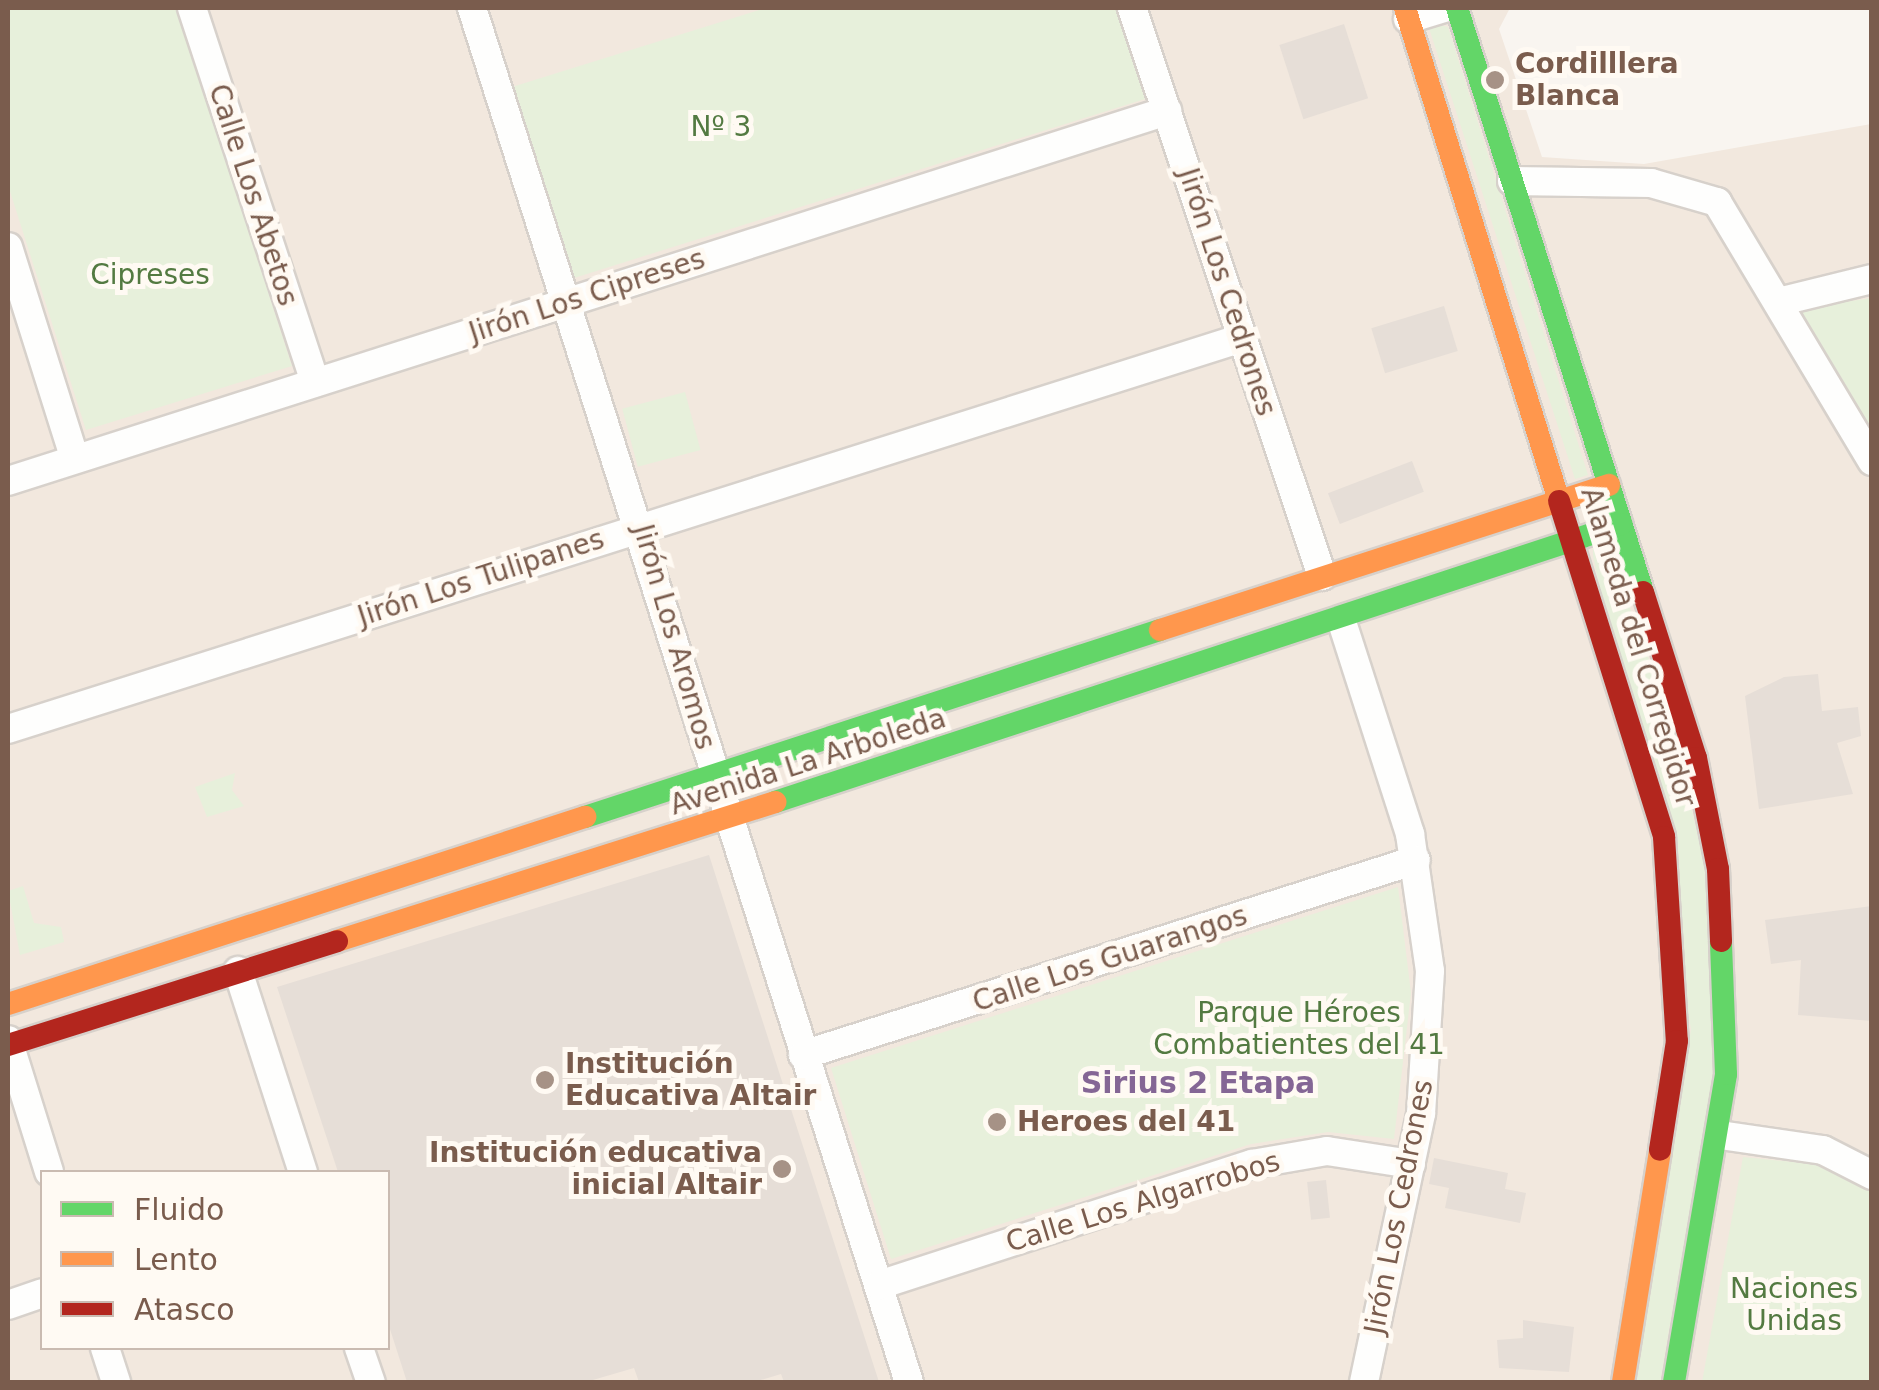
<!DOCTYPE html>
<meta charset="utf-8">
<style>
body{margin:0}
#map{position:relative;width:1879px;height:1390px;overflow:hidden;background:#f9f5f0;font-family:"DejaVu Sans",sans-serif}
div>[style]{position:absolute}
.residential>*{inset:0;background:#f2e8de}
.green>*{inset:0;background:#e7f0db;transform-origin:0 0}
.building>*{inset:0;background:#e6ded7;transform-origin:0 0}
.roads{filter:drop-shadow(2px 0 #d7d1cb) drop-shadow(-2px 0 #d7d1cb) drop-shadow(0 2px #d7d1cb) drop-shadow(0 -2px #d7d1cb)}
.street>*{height:28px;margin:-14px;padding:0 14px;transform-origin:14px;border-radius:14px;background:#fefefd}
.fast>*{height:22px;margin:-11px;padding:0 11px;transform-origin:11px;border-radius:11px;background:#63d668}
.slow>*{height:22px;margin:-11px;padding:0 11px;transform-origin:11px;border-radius:11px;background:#ff974d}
.jam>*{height:22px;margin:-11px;padding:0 11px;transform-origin:11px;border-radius:11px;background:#b3261e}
.dots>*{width:28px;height:28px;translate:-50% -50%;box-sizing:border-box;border:5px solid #fffaf3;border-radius:50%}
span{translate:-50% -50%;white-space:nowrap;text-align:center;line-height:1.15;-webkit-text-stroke:10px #fffaf3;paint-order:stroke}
.poi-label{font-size:28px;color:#7a5c4d;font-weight:700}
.left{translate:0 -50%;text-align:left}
.right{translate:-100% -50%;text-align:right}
.park-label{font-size:28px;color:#537a41}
.street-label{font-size:28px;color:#7a5c4d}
.neighbourhood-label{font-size:30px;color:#846695;font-weight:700}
.frame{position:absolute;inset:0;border:10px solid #7a5c4d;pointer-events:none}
.legend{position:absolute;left:40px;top:1170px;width:350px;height:180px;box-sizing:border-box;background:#fffaf3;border:2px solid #cabbb1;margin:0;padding:12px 18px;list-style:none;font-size:30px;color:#7a5c4d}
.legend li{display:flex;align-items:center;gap:20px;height:50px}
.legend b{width:50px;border:2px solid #cabbb1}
</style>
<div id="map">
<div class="residential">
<i style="clip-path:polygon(evenodd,8px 8px,1510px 8px,1499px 29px,1542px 157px,1644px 164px,1871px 124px,1871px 1382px,8px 1382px,8px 8px,42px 1172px,388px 1172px,388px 1348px,42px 1348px,42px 1172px)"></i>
</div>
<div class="green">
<i style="clip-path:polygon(8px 8px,177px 8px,292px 366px,86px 430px,8px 185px)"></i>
<i style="clip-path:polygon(766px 8px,1115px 8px,1145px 99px,574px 278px,512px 87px)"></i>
<i style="clip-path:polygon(1434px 23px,1448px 27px,1588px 475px,1575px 479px,1429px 28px)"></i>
<i style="clip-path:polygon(1871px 298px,1871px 438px,1798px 309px)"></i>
<i style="left:685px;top:392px;width:60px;height:65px;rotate:75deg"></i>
<i style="clip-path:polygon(1606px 543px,1671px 719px,1705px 867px,1714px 1069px,1660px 1382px,1636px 1382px,1691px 1029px,1593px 556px,1593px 544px)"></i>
<i style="clip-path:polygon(235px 773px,232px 790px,244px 806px,207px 817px,195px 787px)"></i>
<i style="clip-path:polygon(23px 886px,34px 923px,61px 927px,64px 942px,20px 955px,8px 891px)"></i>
<i style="clip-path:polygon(1398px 887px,1411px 993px,1394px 1139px,1328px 1132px,1251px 1144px,891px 1259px,831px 1068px)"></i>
<i style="clip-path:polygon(1743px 1157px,1832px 1166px,1871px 1189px,1871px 1382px,1702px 1382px)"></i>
</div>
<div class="building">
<i style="left:1344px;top:24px;width:78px;height:68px;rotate:72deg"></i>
<i style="left:1444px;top:306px;width:47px;height:76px;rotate:73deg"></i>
<i style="left:1412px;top:461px;width:33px;height:90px;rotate:69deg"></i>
<i style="clip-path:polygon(1818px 674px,1822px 711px,1858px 707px,1861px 736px,1837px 743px,1853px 794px,1759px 809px,1745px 696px,1784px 677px)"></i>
<i style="clip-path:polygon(709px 855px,879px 1382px,784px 1382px,781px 1374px,754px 1382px,639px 1382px,634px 1368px,586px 1382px,407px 1382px,388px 1323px,388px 1172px,338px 1172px,277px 987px)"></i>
<i style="clip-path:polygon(1872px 906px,1872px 1021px,1798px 1015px,1801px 960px,1771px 964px,1765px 920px)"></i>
<i style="clip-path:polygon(1434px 1158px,1508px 1173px,1505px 1189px,1526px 1193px,1520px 1223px,1445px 1208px,1449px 1188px,1429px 1184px)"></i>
<i style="left:1326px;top:1180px;width:38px;height:19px;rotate:84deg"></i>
<i style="clip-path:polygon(1523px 1320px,1574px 1327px,1569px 1372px,1499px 1368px,1497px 1340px,1523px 1338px)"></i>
</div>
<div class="roads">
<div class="street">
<i style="left:192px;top:8px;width:394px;rotate:71.8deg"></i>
<i style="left:472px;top:8px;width:1442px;rotate:72.36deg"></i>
<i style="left:1132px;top:8px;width:599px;rotate:71.5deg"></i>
<i style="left:1408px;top:19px;width:37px;rotate:-17deg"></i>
<i style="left:1512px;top:181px;width:139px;rotate:0.8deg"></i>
<i style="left:1651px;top:183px;width:69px;rotate:16.1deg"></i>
<i style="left:1717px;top:202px;width:302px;rotate:59.1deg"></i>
<i style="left:8px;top:247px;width:222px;rotate:72.5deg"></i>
<i style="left:1782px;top:301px;width:93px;rotate:-13.7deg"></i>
<i style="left:8px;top:481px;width:1217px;rotate:-17.71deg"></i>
<i style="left:1342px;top:622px;width:223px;rotate:72.2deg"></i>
<i style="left:1410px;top:834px;width:138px;rotate:81.7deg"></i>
<i style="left:1430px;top:971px;width:143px;rotate:93.6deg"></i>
<i style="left:1421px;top:1114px;width:274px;rotate:102deg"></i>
<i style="left:8px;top:729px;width:1294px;rotate:-17.58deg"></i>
<i style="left:238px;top:971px;width:211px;rotate:72.1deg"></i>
<i style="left:8px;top:1040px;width:138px;rotate:72.7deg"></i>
<i style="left:803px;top:1055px;width:643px;rotate:-17.65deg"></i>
<i style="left:1720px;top:1135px;width:104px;rotate:8.3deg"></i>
<i style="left:1823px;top:1150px;width:55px;rotate:27deg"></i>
<i style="left:879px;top:1285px;width:392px;rotate:-18deg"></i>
<i style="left:1252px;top:1164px;width:76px;rotate:-9.8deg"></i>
<i style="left:1327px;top:1151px;width:85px;rotate:8.8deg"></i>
<i style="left:8px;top:1305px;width:36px;rotate:-19deg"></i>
<i style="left:105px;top:1348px;width:36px;rotate:72deg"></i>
<i style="left:359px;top:1348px;width:36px;rotate:71deg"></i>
</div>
<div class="fast">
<i style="left:1457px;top:8px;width:613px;rotate:72.33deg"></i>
<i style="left:775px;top:802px;width:891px;rotate:-18.17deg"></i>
<i style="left:585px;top:817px;width:605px;rotate:-18.02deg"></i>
<i style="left:1674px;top:1382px;width:312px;rotate:-80.4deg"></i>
<i style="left:1726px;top:1074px;width:133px;rotate:-92.2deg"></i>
</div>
<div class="slow">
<i style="left:1405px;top:8px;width:516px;rotate:72.65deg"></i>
<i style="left:1160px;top:630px;width:472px;rotate:-17.9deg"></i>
<i style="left:337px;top:941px;width:460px;rotate:-17.6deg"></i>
<i style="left:8px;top:1004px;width:607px;rotate:-17.96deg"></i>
<i style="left:1623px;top:1382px;width:235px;rotate:-80.9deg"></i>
</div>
<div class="jam">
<i style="left:1559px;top:501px;width:352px;rotate:72.6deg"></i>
<i style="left:1664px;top:837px;width:204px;rotate:86.4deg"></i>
<i style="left:1677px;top:1041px;width:110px;rotate:98.9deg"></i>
<i style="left:1643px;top:592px;width:174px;rotate:72.3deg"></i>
<i style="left:1696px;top:758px;width:113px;rotate:78.8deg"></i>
<i style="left:1718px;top:869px;width:72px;rotate:87.6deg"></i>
<i style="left:8px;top:1045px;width:345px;rotate:-17.5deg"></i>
</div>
</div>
<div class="dots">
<i style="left:1495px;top:80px;background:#a69286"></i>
<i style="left:545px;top:1080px;background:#a69286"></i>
<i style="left:997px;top:1122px;background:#a69286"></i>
<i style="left:782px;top:1169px;background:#a69286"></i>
</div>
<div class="poi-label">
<span class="left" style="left:1515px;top:80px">Cordilllera<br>Blanca</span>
<span class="left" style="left:565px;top:1080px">Institución<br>Educativa Altair</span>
<span class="left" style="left:1017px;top:1122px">Heroes del 41</span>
<span class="right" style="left:762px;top:1169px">Institución educativa<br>inicial Altair</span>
</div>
<div class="park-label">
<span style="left:721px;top:127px">Nº 3</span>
<span style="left:150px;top:275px">Cipreses</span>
<span style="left:1299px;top:1029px">Parque Héroes<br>Combatientes del 41</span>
<span style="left:1794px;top:1305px">Naciones<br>Unidas</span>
</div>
<div class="street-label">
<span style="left:253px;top:195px;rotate:72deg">Calle Los Abetos</span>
<span style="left:1227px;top:292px;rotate:72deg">Jirón Los Cedrones</span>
<span style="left:587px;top:296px;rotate:-18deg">Jirón Los Cipreses</span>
<span style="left:481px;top:578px;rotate:-18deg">Jirón Los Tulipanes</span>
<span style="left:674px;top:637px;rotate:74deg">Jirón Los Aromos</span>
<span style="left:1638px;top:647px;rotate:73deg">Alameda del Corregidor</span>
<span style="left:808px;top:762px;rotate:-18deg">Avenida La Arboleda</span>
<span style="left:1110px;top:959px;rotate:-18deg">Calle Los Guarangos</span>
<span style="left:1143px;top:1202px;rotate:-17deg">Calle Los Algarrobos</span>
<span style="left:1399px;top:1207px;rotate:-79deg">Jirón Los Cedrones</span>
</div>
<div class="neighbourhood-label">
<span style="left:1198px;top:1083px">Sirius 2 Etapa</span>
</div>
<div class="frame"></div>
<ul class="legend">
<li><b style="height:12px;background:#63d668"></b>Fluido</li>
<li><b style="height:12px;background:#ff974d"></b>Lento</li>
<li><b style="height:12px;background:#b3261e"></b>Atasco</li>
</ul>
</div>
